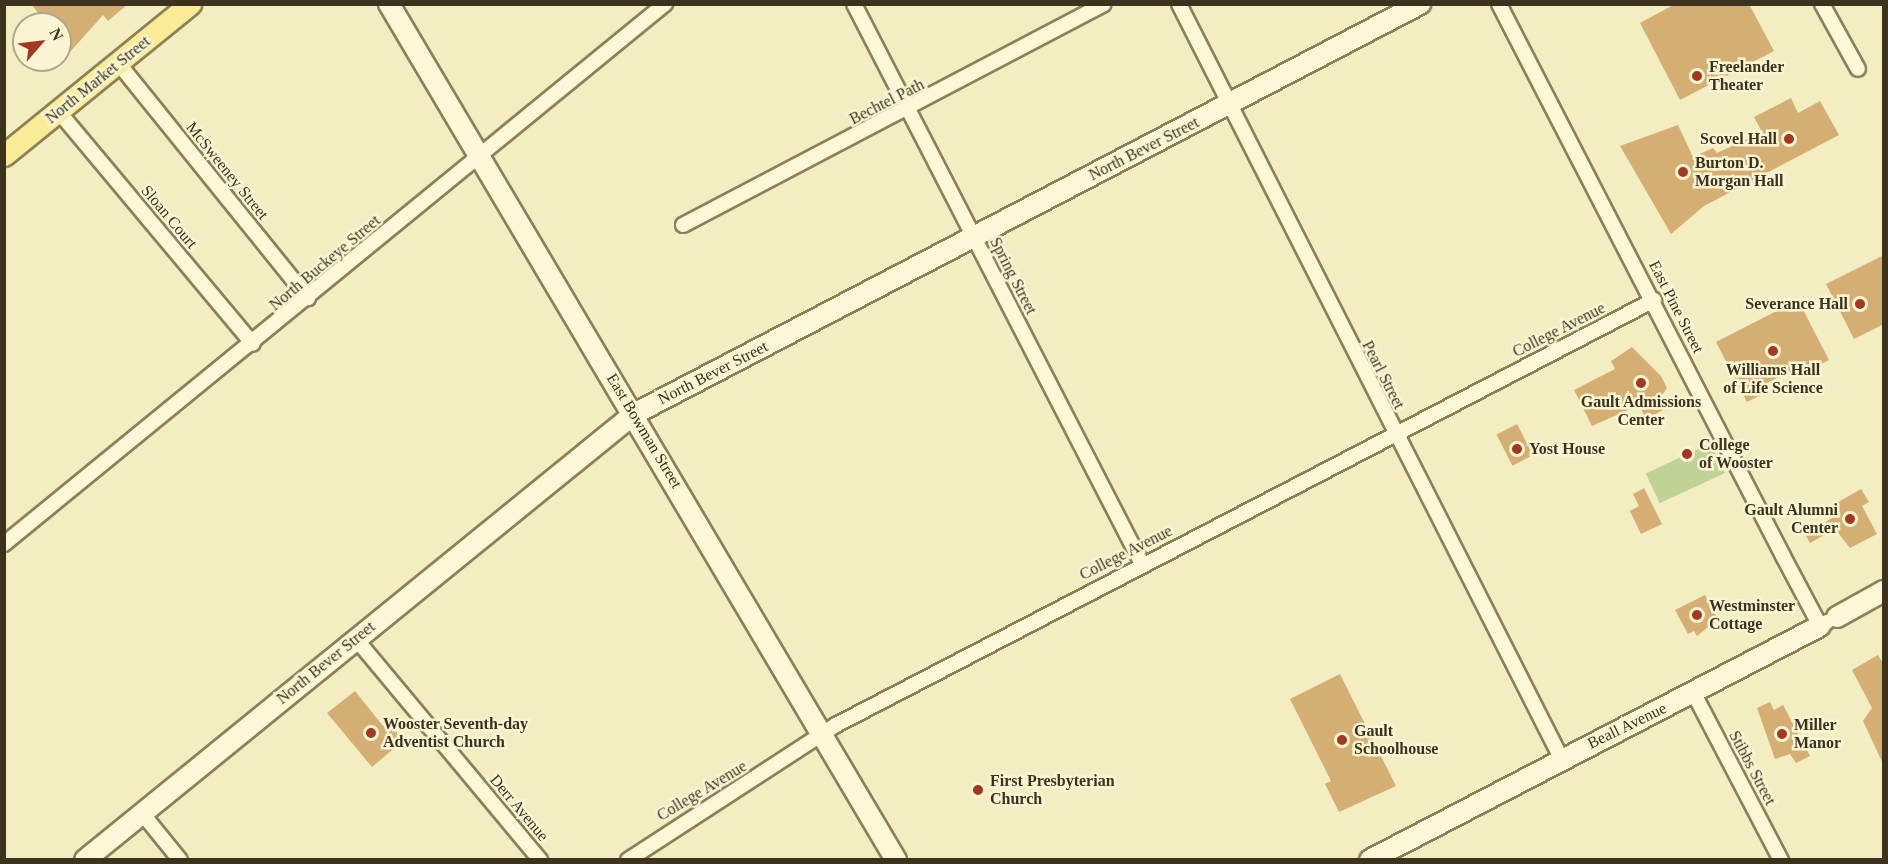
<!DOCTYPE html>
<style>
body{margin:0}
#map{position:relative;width:1888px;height:864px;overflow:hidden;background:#f3edc2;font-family:"Times New Roman",serif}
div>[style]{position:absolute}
.green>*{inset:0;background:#c0d295;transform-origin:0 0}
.building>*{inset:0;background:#d5ae74;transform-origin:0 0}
.roads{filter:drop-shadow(2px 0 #8f7f57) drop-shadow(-2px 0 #8f7f57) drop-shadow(0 2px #8f7f57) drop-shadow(0 -2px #8f7f57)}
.street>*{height:14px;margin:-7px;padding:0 7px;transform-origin:7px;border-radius:7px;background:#fcf8d7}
.secondary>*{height:20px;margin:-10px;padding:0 10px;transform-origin:10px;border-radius:10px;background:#fcf8d7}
.primary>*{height:21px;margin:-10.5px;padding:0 10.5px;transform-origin:10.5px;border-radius:10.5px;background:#faec96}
.dots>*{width:16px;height:16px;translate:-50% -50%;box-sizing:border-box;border:3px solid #f9f5d3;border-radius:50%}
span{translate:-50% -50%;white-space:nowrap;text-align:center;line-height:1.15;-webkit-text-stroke:5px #f9f5d3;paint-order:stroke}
.poi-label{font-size:16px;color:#3d321d;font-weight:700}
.left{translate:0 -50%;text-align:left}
.right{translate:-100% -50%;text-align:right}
.street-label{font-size:16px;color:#3d321d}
.frame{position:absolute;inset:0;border:6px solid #3d321d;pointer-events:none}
.north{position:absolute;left:12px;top:12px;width:60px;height:60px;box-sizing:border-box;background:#f9f5d3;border:2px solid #aea78a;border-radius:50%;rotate:62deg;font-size:16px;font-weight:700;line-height:24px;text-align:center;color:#3d321d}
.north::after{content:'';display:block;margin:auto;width:21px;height:27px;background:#a53720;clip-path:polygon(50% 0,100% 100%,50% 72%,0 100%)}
</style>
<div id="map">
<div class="green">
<i style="left:1711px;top:443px;width:33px;height:72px;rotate:65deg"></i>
</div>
<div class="building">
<i style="clip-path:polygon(31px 4px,128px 4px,108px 21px,103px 15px,70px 52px,60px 40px,60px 24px,47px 24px)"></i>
<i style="clip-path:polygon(1675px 4px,1749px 4px,1774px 51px,1680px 100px,1640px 23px)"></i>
<i style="clip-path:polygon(1791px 98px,1798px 113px,1820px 101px,1839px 135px,1704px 206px,1671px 234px,1620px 146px,1678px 125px,1693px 157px,1713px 148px,1717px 153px,1762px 132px,1754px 117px)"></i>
<i style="clip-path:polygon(1884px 255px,1884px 324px,1854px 339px,1826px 284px)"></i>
<i style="clip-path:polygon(1798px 300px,1829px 360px,1807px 371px,1803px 365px,1767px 383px,1771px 390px,1747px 402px,1716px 342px)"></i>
<i style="clip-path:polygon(1632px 347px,1661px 376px,1667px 388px,1660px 398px,1665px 409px,1646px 419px,1639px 405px,1592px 426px,1574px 390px,1615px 369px,1611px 361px)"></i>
<i style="left:1517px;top:424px;width:35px;height:23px;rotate:63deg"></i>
<i style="clip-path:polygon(1644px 488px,1662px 524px,1641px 534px,1630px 511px,1639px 506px,1633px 494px)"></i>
<i style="clip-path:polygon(1861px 489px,1869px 502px,1862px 506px,1877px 534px,1850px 548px,1835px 529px,1810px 543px,1805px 534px,1832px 518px,1826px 509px)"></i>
<i style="clip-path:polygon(1705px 595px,1718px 619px,1697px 636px,1694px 631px,1688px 634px,1675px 610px)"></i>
<i style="clip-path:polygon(1878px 655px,1884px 665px,1884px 766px,1863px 721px,1872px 708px,1852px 670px)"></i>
<i style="clip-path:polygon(1340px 674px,1396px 786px,1339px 812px,1325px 784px,1331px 781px,1290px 699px)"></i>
<i style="clip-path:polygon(355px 691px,383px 726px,389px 722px,404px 740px,372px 767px,327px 713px)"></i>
<i style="clip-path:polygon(1770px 702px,1774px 710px,1783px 705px,1810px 756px,1796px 763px,1790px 754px,1775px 759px,1757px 708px)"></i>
</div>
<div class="roads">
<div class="street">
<i style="left:854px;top:4px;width:630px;rotate:62.78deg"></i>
<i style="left:1179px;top:4px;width:845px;rotate:63.13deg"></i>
<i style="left:1499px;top:4px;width:621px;rotate:62.77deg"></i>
<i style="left:1783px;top:556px;width:79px;rotate:62.1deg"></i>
<i style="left:1820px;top:626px;width:8px;rotate:-30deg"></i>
<i style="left:1822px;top:4px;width:74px;rotate:61deg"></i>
<i style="left:119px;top:64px;width:301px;rotate:51.1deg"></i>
<i style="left:59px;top:112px;width:302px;rotate:50.1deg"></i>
<i style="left:683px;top:225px;width:475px;rotate:-27.7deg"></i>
<i style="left:4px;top:544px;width:854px;rotate:-39.25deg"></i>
<i style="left:356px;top:639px;width:288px;rotate:50.2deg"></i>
<i style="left:1693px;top:692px;width:190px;rotate:62.4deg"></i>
<i style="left:142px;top:813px;width:60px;rotate:51deg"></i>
<i style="left:628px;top:860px;width:248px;rotate:-33deg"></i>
<i style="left:836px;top:725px;width:922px;rotate:-27.45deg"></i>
</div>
<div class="secondary">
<i style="left:389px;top:4px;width:995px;rotate:59.36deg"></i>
<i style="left:1837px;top:617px;width:54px;rotate:-29deg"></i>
<i style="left:85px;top:860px;width:707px;rotate:-39.09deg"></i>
<i style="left:634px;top:414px;width:887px;rotate:-27.55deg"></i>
<i style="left:1370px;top:860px;width:507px;rotate:-27.47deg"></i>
</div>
<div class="primary">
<i style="left:4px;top:155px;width:240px;rotate:-39.1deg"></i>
</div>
</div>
<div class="dots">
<i style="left:1697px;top:76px;background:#a53720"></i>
<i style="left:1789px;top:139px;background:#a53720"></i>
<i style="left:1683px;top:172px;background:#a53720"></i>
<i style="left:1860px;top:304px;background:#a53720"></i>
<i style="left:1773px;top:351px;background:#a53720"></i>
<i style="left:1641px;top:383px;background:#a53720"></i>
<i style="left:1517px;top:449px;background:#a53720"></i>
<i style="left:1687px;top:454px;background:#a53720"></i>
<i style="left:1850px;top:519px;background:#a53720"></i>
<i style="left:1697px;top:615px;background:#a53720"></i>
<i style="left:371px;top:733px;background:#a53720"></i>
<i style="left:1782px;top:734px;background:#a53720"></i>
<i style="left:1342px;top:740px;background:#a53720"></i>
<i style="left:978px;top:790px;background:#a53720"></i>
</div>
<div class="poi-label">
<span class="left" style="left:1709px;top:76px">Freelander<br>Theater</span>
<span class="right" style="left:1777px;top:139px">Scovel Hall</span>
<span class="left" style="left:1695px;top:172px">Burton D.<br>Morgan Hall</span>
<span class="right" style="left:1848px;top:304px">Severance Hall</span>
<span style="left:1773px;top:379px">Williams Hall<br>of Life Science</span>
<span style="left:1641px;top:411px">Gault Admissions<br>Center</span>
<span class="left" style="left:1699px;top:454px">College<br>of Wooster</span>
<span class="left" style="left:1529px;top:449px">Yost House</span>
<span class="right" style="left:1838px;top:519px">Gault Alumni<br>Center</span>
<span class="left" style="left:1709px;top:615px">Westminster<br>Cottage</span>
<span class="left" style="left:383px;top:733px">Wooster Seventh-day<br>Adventist Church</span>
<span class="left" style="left:1794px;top:734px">Miller<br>Manor</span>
<span class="left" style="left:1354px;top:740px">Gault<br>Schoolhouse</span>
<span class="left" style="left:990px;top:790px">First Presbyterian<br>Church</span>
</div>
<div class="street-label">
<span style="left:98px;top:80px;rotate:-39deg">North Market Street</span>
<span style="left:887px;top:102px;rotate:-27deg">Bechtel Path</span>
<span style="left:1144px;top:149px;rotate:-27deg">North Bever Street</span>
<span style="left:227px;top:171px;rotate:51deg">McSweeney Street</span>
<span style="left:169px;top:217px;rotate:50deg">Sloan Court</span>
<span style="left:325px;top:263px;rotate:-40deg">North Buckeye Street</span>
<span style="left:1013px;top:276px;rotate:63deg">Spring Street</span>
<span style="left:1676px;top:307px;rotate:63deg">East Pine Street</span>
<span style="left:1559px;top:330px;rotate:-27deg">College Avenue</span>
<span style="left:713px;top:373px;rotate:-27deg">North Bever Street</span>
<span style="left:1383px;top:375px;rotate:63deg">Pearl Street</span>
<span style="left:644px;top:431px;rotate:59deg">East Bowman Street</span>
<span style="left:1126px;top:553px;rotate:-27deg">College Avenue</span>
<span style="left:326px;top:663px;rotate:-39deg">North Bever Street</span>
<span style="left:1627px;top:726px;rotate:-26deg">Beall Avenue</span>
<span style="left:1752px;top:768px;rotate:62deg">Stibbs Street</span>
<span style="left:702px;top:791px;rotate:-31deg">College Avenue</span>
<span style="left:519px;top:808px;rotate:50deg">Derr Avenue</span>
</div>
<div class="frame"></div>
<div class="north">N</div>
</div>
